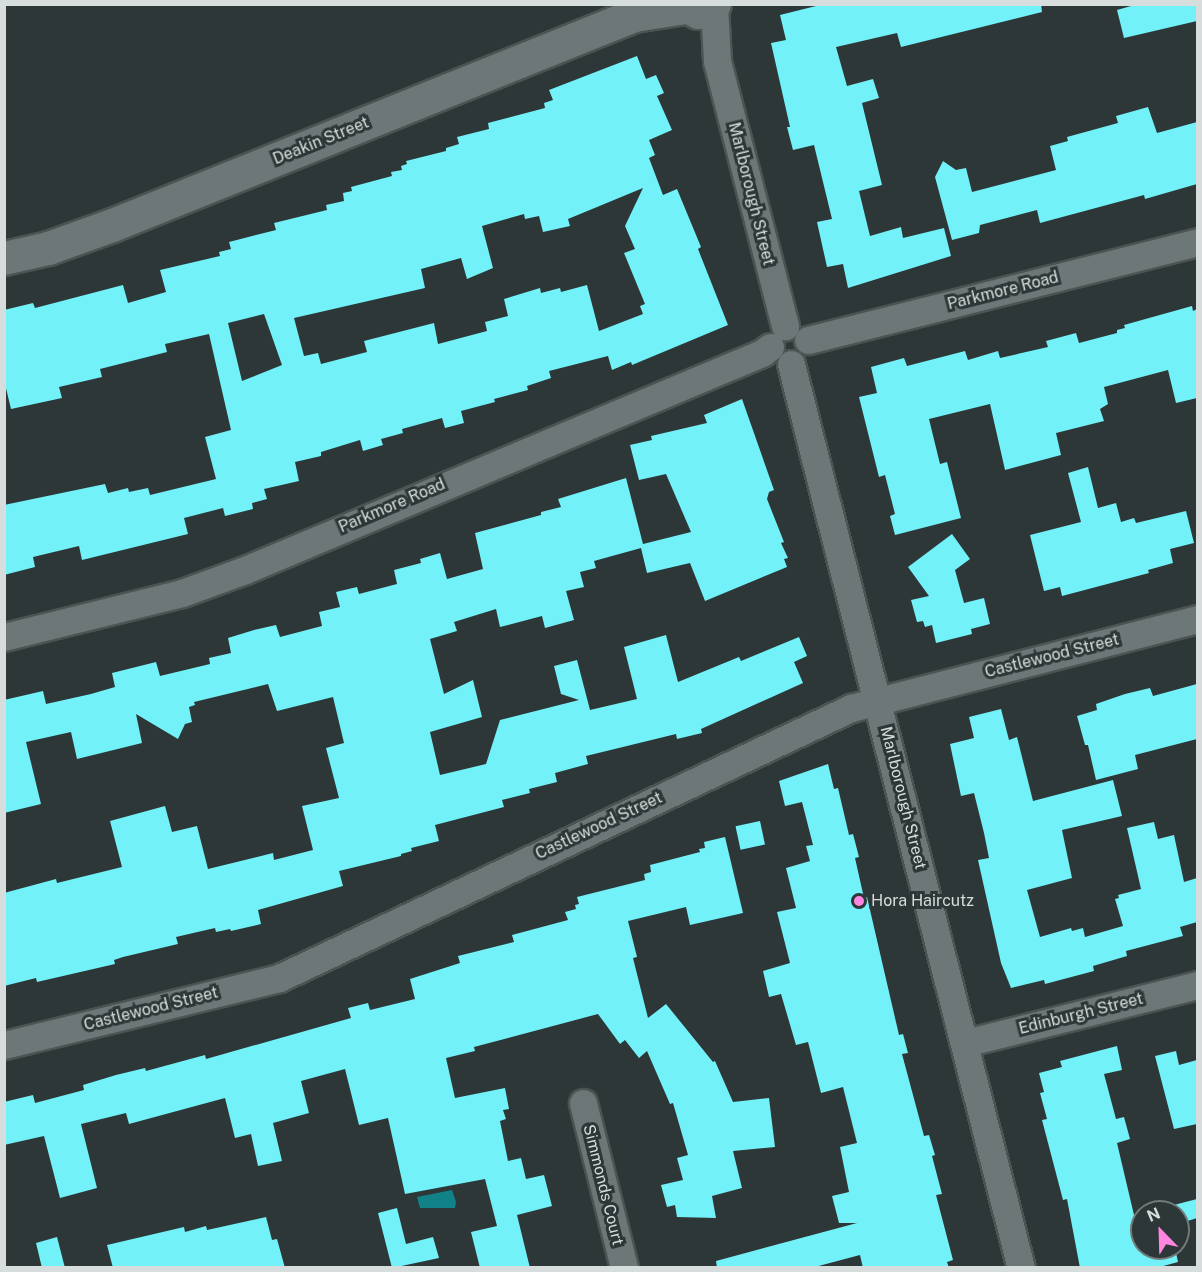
<!DOCTYPE html>
<style>
body{margin:0}
#map{position:relative;width:1202px;height:1272px;overflow:hidden;background:#2e3737;font-family:"Public Sans",sans-serif}
div>[style]{position:absolute}
.water>*{inset:0;background:#118288}
.building>*{inset:0;background:#72f1f8;transform-origin:0 0}
.roads{filter:drop-shadow(2px 0 #4c5353) drop-shadow(-2px 0 #4c5353) drop-shadow(0 2px #4c5353) drop-shadow(0 -2px #4c5353)}
.street>*{height:27px;margin:-13.5px;padding:0 13.5px;transform-origin:13.5px;border-radius:13.5px;background:#6d7778}
.secondary>*{height:33px;margin:-16.5px;padding:0 16.5px;transform-origin:16.5px;border-radius:16.5px;background:#6d7778}
.dots>*{width:16px;height:16px;translate:-50% -50%;box-sizing:border-box;border:3px solid #2e3737;border-radius:50%}
span{translate:-50% -50%;white-space:nowrap;text-align:center;line-height:1.15;-webkit-text-stroke:6px #2e3737;paint-order:stroke}
.street-label{font-size:16px;color:#d7dddd}
.poi-label{font-size:16px;color:#d7dddd}
.left{translate:0 -50%;text-align:left}
.frame{position:absolute;inset:0;border:6px solid #d7dddd;pointer-events:none}
.north{position:absolute;left:1130px;top:1200px;width:60px;height:60px;box-sizing:border-box;background:#2e3737;border:2px solid #727979;border-radius:50%;rotate:337deg;font-size:16px;font-weight:700;line-height:24px;text-align:center;color:#d7dddd}
.north::after{content:'';display:block;margin:auto;width:21px;height:27px;background:#fe86e1;clip-path:polygon(50% 0,100% 100%,50% 72%,0 100%)}
</style>
<div id="map">
<div class="water">
<i style="clip-path:polygon(452px 1190px,456px 1202px,455px 1208px,420px 1208px,417px 1197px)"></i>
</div>
<div class="building">
<i style="clip-path:polygon(824px 4px,1041px 4px,1042px 12px,901px 47px,897px 33px,836px 47px,847px 86px,873px 79px,879px 98px,862px 103px,882px 185px,859px 191px,870px 236px,901px 227px,903px 238px,944px 228px,951px 256px,848px 288px,843px 264px,827px 267px,817px 222px,832px 219px,814px 145px,793px 150px,787px 127px,790px 127px,771px 43px,786px 40px,780px 15px)"></i>
<i style="clip-path:polygon(1138px 4px,1197px 4px,1197px 21px,1124px 38px,1117px 10px)"></i>
<i style="clip-path:polygon(evenodd,637px 56px,646px 79px,656px 75px,664px 93px,657px 96px,672px 130px,649px 140px,655px 155px,649px 158px,663px 195px,677px 189px,701px 247px,698px 249px,728px 325px,632px 365px,631px 362px,612px 370px,608px 356px,549px 371px,551px 378px,527px 386px,528px 390px,494px 399px,495px 402px,461px 411px,464px 423px,445px 428px,442px 418px,402px 429px,403px 433px,381px 439px,383px 445px,363px 451px,360px 440px,321px 452px,321px 456px,295px 462px,299px 481px,264px 489px,267px 499px,252px 503px,253px 509px,225px 516px,223px 508px,184px 518px,188px 534px,82px 560px,79px 546px,33px 557px,35px 567px,4px 575px,4px 505px,105px 484px,108px 493px,128px 488px,129px 492px,148px 488px,150px 495px,216px 479px,205px 437px,231px 430px,209px 334px,165px 344px,167px 352px,100px 369px,102px 377px,59px 387px,62px 398px,11px 409px,4px 380px,4px 310px,33px 303px,35px 308px,123px 285px,128px 303px,166px 292px,160px 270px,220px 256px,219px 252px,231px 249px,229px 242px,276px 230px,274px 223px,327px 210px,326px 205px,344px 201px,343px 193px,352px 191px,351px 187px,392px 176px,391px 172px,402px 170px,401px 166px,407px 164px,406px 161px,446px 151px,446px 148px,459px 144px,457px 137px,489px 129px,488px 123px,545px 108px,544px 103px,553px 100px,549px 90px,637px 56px,643px 188px,625px 226px,635px 249px,624px 253px,645px 304px,640px 306px,643px 314px,599px 331px,587px 285px,561px 292px,560px 288px,541px 293px,540px 288px,504px 299px,508px 316px,485px 322px,487px 331px,438px 344px,434px 323px,364px 341px,367px 352px,321px 364px,318px 353px,304px 356px,294px 318px,425px 288px,421px 269px,461px 258px,467px 279px,493px 268px,482px 226px,524px 214px,525px 219px,539px 216px,543px 232px,570px 226px,568px 219px,643px 188px,637px 56px,264px 314px,282px 365px,242px 381px,228px 323px,264px 314px)"></i>
<i style="clip-path:polygon(1148px 107px,1157px 133px,1197px 122px,1197px 184px,1145px 199px,1144px 195px,1040px 223px,1037px 210px,980px 225px,979px 233px,952px 240px,935px 177px,943px 161px,956px 170px,966px 168px,972px 192px,1056px 170px,1050px 146px,1068px 141px,1067px 137px,1118px 123px,1116px 116px)"></i>
<i style="clip-path:polygon(1192px 306px,1193px 311px,1197px 309px,1197px 398px,1176px 403px,1168px 370px,1104px 387px,1108px 404px,1100px 409px,1104px 421px,1056px 433px,1061px 455px,1005px 470px,990px 404px,929px 419px,940px 464px,947px 462px,961px 518px,895px 535px,890px 516px,895px 514px,885px 475px,879px 477px,859px 397px,877px 393px,871px 367px,904px 358px,907px 366px,965px 351px,968px 360px,998px 351px,1000px 358px,1048px 347px,1046px 341px,1076px 333px,1079px 343px,1117px 333px,1117px 330px,1125px 328px,1124px 325px)"></i>
<i style="clip-path:polygon(742px 399px,774px 490px,769px 492px,767px 499px,784px 542px,781px 543px,788px 558px,784px 559px,787px 567px,705px 601px,690px 563px,647px 573px,641px 548px,594px 561px,596px 568px,580px 572px,584px 587px,566px 591px,574px 620px,545px 628px,542px 616px,500px 627px,496px 609px,454px 622px,457px 631px,430px 639px,444px 694px,473px 680px,482px 717px,430px 732px,440px 775px,486px 764px,500px 720px,579px 700px,561px 694px,554px 666px,577px 660px,590px 710px,637px 699px,624px 647px,666px 635px,678px 682px,739px 657px,741px 661px,799px 637px,807px 656px,794px 662px,803px 683px,701px 729px,702px 733px,677px 739px,676px 734px,586px 756px,588px 764px,555px 773px,557px 782px,529px 789px,530px 793px,502px 800px,504px 807px,435px 825px,439px 841px,411px 848px,412px 851px,401px 854px,401px 856px,339px 871px,343px 886px,258px 910px,261px 924px,231px 931px,230px 929px,216px 932px,215px 928px,176px 937px,178px 944px,123px 957px,114px 960px,115px 964px,37px 982px,36px 978px,4px 986px,4px 893px,56px 879px,57px 883px,122px 867px,110px 821px,165px 806px,172px 832px,197px 826px,208px 869px,273px 853px,274px 860px,313px 850px,302px 806px,339px 798px,326px 748px,344px 743px,333px 697px,277px 711px,268px 684px,194px 702px,195px 705px,189px 707px,192px 722px,185px 724px,178px 739px,136px 714px,142px 743px,77px 759px,71px 732px,26px 742px,41px 804px,4px 813px,4px 700px,43px 691px,46px 704px,91px 694px,115px 687px,112px 673px,156px 662px,160px 676px,210px 664px,209px 658px,231px 653px,228px 638px,254px 630px,276px 625px,280px 637px,322px 626px,319px 612px,340px 607px,336px 592px,357px 587px,359px 594px,397px 584px,394px 570px,421px 563px,420px 559px,440px 553px,447px 579px,483px 569px,475px 533px,541px 515px,541px 512px,561px 507px,558px 499px,626px 478px,643px 544px,691px 532px,666px 474px,639px 480px,630px 445px,652px 440px,651px 436px,707px 423px,704px 415px)"></i>
<i style="clip-path:polygon(1088px 467px,1098px 508px,1116px 503px,1121px 522px,1134px 518px,1136px 523px,1186px 511px,1194px 543px,1170px 549px,1173px 563px,1148px 570px,1149px 573px,1062px 596px,1060px 587px,1044px 591px,1030px 535px,1081px 522px,1068px 473px)"></i>
<i style="clip-path:polygon(952px 534px,970px 559px,955px 570px,964px 603px,984px 598px,990px 624px,971px 629px,972px 634px,936px 643px,932px 625px,925px 627px,923px 621px,917px 622px,911px 600px,929px 596px,908px 567px)"></i>
<i style="clip-path:polygon(1197px 684px,1197px 739px,1135px 755px,1138px 769px,1096px 780px,1088px 745px,1085px 745px,1077px 716px,1097px 710px,1096px 704px,1125px 694px,1150px 688px,1153px 696px)"></i>
<i style="clip-path:polygon(1001px 709px,1009px 740px,1017px 737px,1033px 801px,1113px 780px,1122px 816px,1062px 830px,1072px 878px,1027px 890px,1040px 937px,1071px 928px,1072px 931px,1083px 928px,1085px 937px,1123px 926px,1115px 899px,1119px 898px,1118px 895px,1141px 889px,1127px 828px,1154px 822px,1158px 839px,1174px 835px,1184px 882px,1197px 878px,1197px 922px,1180px 927px,1183px 936px,1126px 951px,1127px 956px,1093px 966px,1094px 971px,1045px 984px,1044px 980px,1011px 988px,1001px 963px,978px 860px,989px 858px,984px 833px,974px 793px,961px 796px,950px 744px,974px 738px,969px 717px)"></i>
<i style="clip-path:polygon(828px 764px,834px 789px,838px 788px,849px 835px,853px 834px,859px 857px,855px 858px,864px 898px,867px 897px,899px 1035px,903px 1034px,908px 1053px,902px 1054px,924px 1136px,929px 1135px,935px 1155px,932px 1156px,942px 1194px,936px 1195px,953px 1260px,947px 1262px,949px 1268px,863px 1268px,860px 1255px,811px 1268px,717px 1268px,716px 1261px,857px 1223px,839px 1223px,832px 1196px,849px 1192px,840px 1147px,857px 1143px,843px 1087px,821px 1093px,808px 1042px,796px 1045px,781px 994px,769px 997px,763px 971px,790px 963px,777px 912px,796px 908px,786px 868px,810px 861px,806px 846px,813px 845px,802px 802px,785px 806px,779px 781px)"></i>
<i style="left:760px;top:821px;width:24px;height:25px;rotate:78deg"></i>
<i style="clip-path:polygon(725px 837px,743px 913px,690px 925px,686px 907px,628px 921px,637px 957px,633px 958px,648px 1018px,666px 1004px,713px 1062px,715px 1061px,733px 1102px,769px 1098px,775px 1147px,733px 1151px,742px 1188px,712px 1196px,716px 1218px,677px 1217px,675px 1205px,667px 1207px,661px 1185px,683px 1180px,677px 1158px,688px 1155px,673px 1103px,670px 1104px,647px 1051px,639px 1058px,625px 1040px,620px 1044px,598px 1014px,474px 1047px,475px 1051px,446px 1058px,455px 1098px,505px 1088px,509px 1109px,503px 1110px,506px 1119px,500px 1121px,508px 1161px,521px 1158px,526px 1179px,544px 1175px,552px 1206px,517px 1215px,530px 1268px,480px 1268px,471px 1232px,497px 1226px,485px 1179px,405px 1194px,388px 1118px,359px 1125px,345px 1069px,301px 1081px,309px 1113px,273px 1123px,282px 1161px,258px 1166px,251px 1134px,235px 1138px,225px 1098px,129px 1124px,126px 1113px,81px 1124px,97px 1188px,60px 1198px,44px 1136px,4px 1145px,4px 1102px,33px 1095px,35px 1103px,84px 1090px,83px 1085px,116px 1075px,145px 1068px,146px 1071px,205px 1055px,206px 1059px,351px 1018px,348px 1008px,368px 1003px,370px 1010px,415px 999px,410px 979px,460px 963px,458px 956px,514px 942px,512px 935px,568px 920px,565px 912px,576px 909px,575px 905px,579px 904px,577px 897px,645px 880px,644px 874px,651px 872px,650px 865px,700px 852px,699px 849px,705px 848px,704px 842px)"></i>
<i style="clip-path:polygon(1117px 1046px,1122px 1070px,1104px 1074px,1116px 1119px,1124px 1117px,1130px 1139px,1117px 1143px,1134px 1215px,1142px 1213px,1142px 1248px,1175px 1248px,1178px 1262px,1156px 1268px,1080px 1268px,1067px 1199px,1063px 1200px,1042px 1120px,1047px 1119px,1040px 1093px,1044px 1092px,1039px 1073px,1062px 1067px,1060px 1061px)"></i>
<i style="clip-path:polygon(1176px 1051px,1179px 1065px,1197px 1060px,1197px 1124px,1174px 1129px,1155px 1056px)"></i>
<i style="clip-path:polygon(1197px 1199px,1197px 1218px,1178px 1224px,1178px 1212px,1147px 1212px)"></i>
<i style="clip-path:polygon(397px 1208px,406px 1244px,433px 1237px,439px 1258px,392px 1268px,378px 1213px)"></i>
<i style="clip-path:polygon(266px 1217px,272px 1240px,277px 1239px,285px 1268px,113px 1268px,107px 1245px,184px 1227px,185px 1232px,206px 1226px,207px 1230px)"></i>
<i style="clip-path:polygon(57px 1237px,65px 1268px,42px 1268px,36px 1243px)"></i>
</div>
<div class="roads">
<div class="street">
<i style="left:714px;top:5px;width:56px;rotate:86.9deg"></i>
<i style="left:717px;top:61px;width:274px;rotate:75.6deg"></i>
<i style="left:808px;top:340px;width:402px;rotate:-14.1deg"></i>
<i style="left:791px;top:364px;width:933px;rotate:75.73deg"></i>
<i style="left:4px;top:637px;width:183px;rotate:-13.9deg"></i>
<i style="left:182px;top:593px;width:67px;rotate:-20.1deg"></i>
<i style="left:245px;top:570px;width:561px;rotate:-22.77deg"></i>
<i style="left:762px;top:353px;width:10px;rotate:-37deg"></i>
<i style="left:965px;top:1043px;width:240px;rotate:-14deg"></i>
<i style="left:4px;top:1045px;width:283px;rotate:-13.7deg"></i>
<i style="left:279px;top:978px;width:633px;rotate:-25.27deg"></i>
<i style="left:851px;top:708px;width:358px;rotate:-14.4deg"></i>
<i style="left:583px;top:1103px;width:170px;rotate:76deg"></i>
</div>
<div class="secondary">
<i style="left:684px;top:4px;width:16px;rotate:30deg"></i>
<i style="left:698px;top:12px;width:18px;rotate:-27deg"></i>
<i style="left:634px;top:15px;width:52px;rotate:-8.9deg"></i>
<i style="left:4px;top:258px;width:45px;rotate:-12.8deg"></i>
<i style="left:48px;top:248px;width:68px;rotate:-19.8deg"></i>
<i style="left:112px;top:225px;width:563px;rotate:-21.91deg"></i>
<i style="left:634px;top:15px;width:19px;rotate:-35deg"></i>
</div>
</div>
<div class="dots">
<i style="left:859px;top:901px;background:#fe86e1"></i>
</div>
<div class="street-label">
<span style="left:321px;top:141px;rotate:-22deg">Deakin Street</span>
<span style="left:751px;top:194px;rotate:76deg">Marlborough Street</span>
<span style="left:1003px;top:291px;rotate:-14deg">Parkmore Road</span>
<span style="left:392px;top:506px;rotate:-23deg">Parkmore Road</span>
<span style="left:1052px;top:656px;rotate:-14deg">Castlewood Street</span>
<span style="left:903px;top:798px;rotate:76deg">Marlborough Street</span>
<span style="left:599px;top:826px;rotate:-25deg">Castlewood Street</span>
<span style="left:151px;top:1009px;rotate:-14deg">Castlewood Street</span>
<span style="left:1081px;top:1014px;rotate:-14deg">Edinburgh Street</span>
<span style="left:603px;top:1185px;rotate:76deg">Simmonds Court</span>
</div>
<div class="poi-label">
<span class="left" style="left:871px;top:901px">Hora Haircutz</span>
</div>
<div class="frame"></div>
<div class="north">N</div>
</div>
